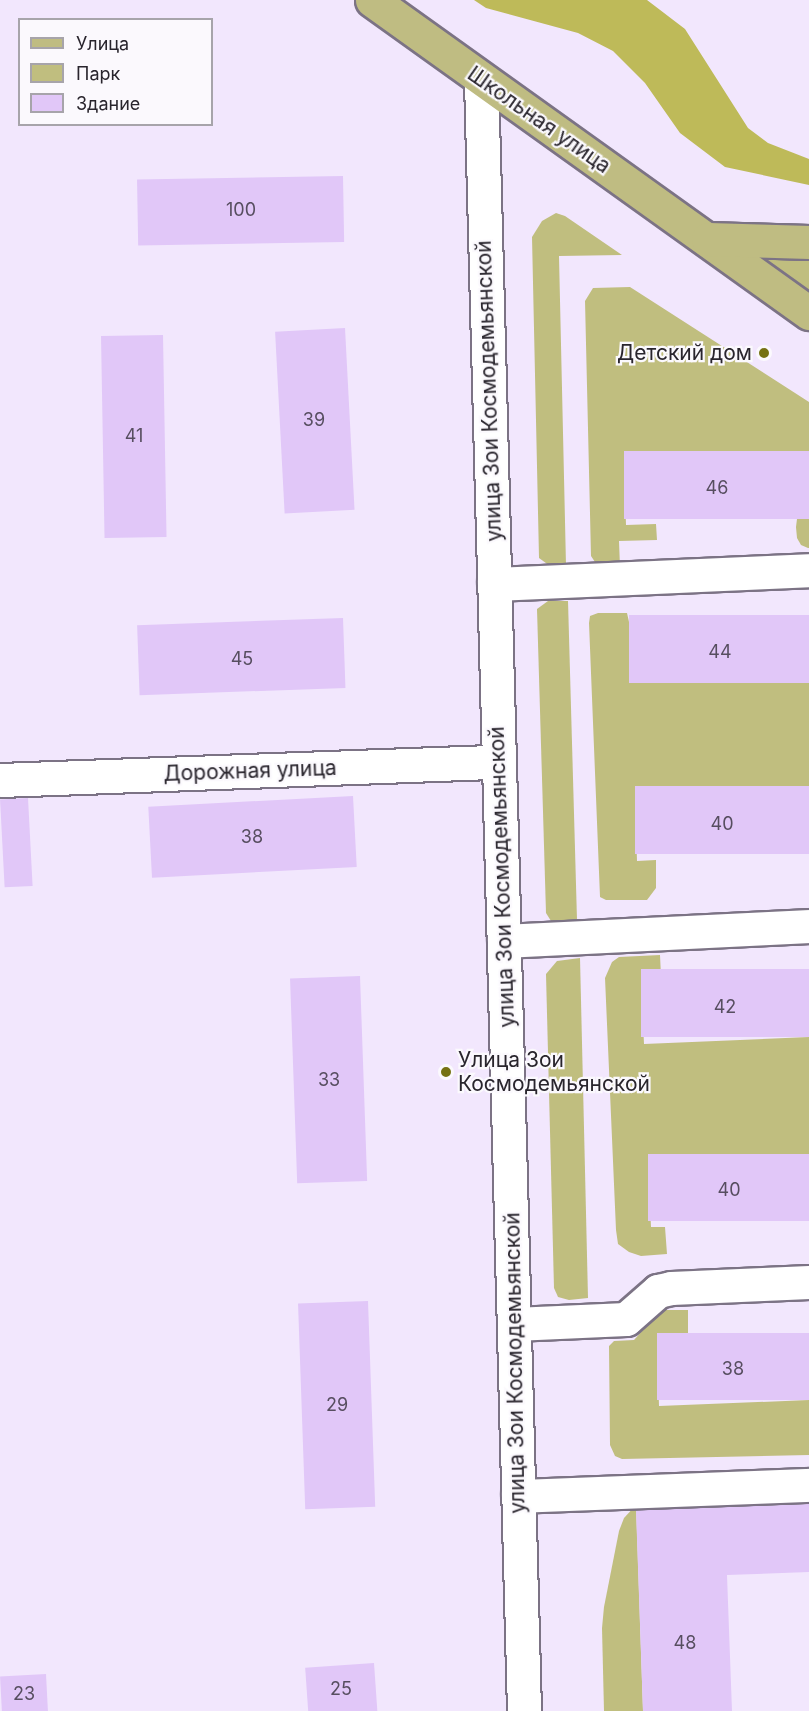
<!DOCTYPE html>
<meta charset="utf-8">
<style>
body{margin:0}
#map{position:relative;width:809px;height:1711px;overflow:hidden;background:#f2e7fd;font-family:Inter,sans-serif}
div>[style]{position:absolute}
.green>*{inset:0;background:#c0be7f}
.forest>*{inset:0;background:#beba59}
.building>*{inset:0;background:#e1c7f8;transform-origin:0 0}
.roads{filter:drop-shadow(2px 0 #7c7385) drop-shadow(-2px 0 #7c7385) drop-shadow(0 2px #7c7385) drop-shadow(0 -2px #7c7385)}
.minor>*{height:33px;margin:-16.5px;padding:0 16.5px;transform-origin:16.5px;border-radius:16.5px;background:#fff}
.major>*{height:33px;margin:-16.5px;padding:0 16.5px;transform-origin:16.5px;border-radius:16.5px;background:#bfbc82}
.dots>*{width:16px;height:16px;translate:-50% -50%;box-sizing:border-box;border:3px solid #fbf9fd;border-radius:50%}
span{translate:-50% -50%;white-space:nowrap;text-align:center;line-height:1.15;-webkit-text-stroke:4.5px #fbf9fd;paint-order:stroke}
.number-label{font-size:18px;color:#574e60}
.number-label span{-webkit-text-stroke-width:0}
.street-label{font-size:21px;color:#29252d}
.poi-label{font-size:21px;color:#29252d}
.right{translate:-100% -50%;text-align:right}
.left{translate:0 -50%;text-align:left}
.legend{position:absolute;left:18px;top:18px;width:195px;height:108px;box-sizing:border-box;background:#fbf9fd;border:2px solid #a7a4aa;margin:0;padding:8px 10px;list-style:none;font-size:18px;color:#29252d}
.legend li{display:flex;align-items:center;gap:12px;height:30px}
.legend b{width:30px;border:2px solid #a7a4aa}
</style>
<div id="map">
<div class="green">
<i style="clip-path:polygon(556px 213px,565px 216px,622px 255px,559px 256px,566px 565px,550px 566px,539px 558px,532px 237px,542px 221px)"></i>
<i style="clip-path:polygon(809px 253px,809px 295px,755px 256px)"></i>
<i style="clip-path:polygon(630px 287px,809px 402px,809px 451px,624px 458px,626px 525px,656px 524px,657px 540px,619px 541px,620px 567px,599px 568px,591px 556px,585px 301px,593px 288px)"></i>
<i style="clip-path:polygon(809px 518px,809px 548px,808px 548px,801px 545px,797px 538px,796px 527px,797px 519px)"></i>
<i style="clip-path:polygon(548px 601px,568px 601px,577px 920px,551px 921px,546px 913px,537px 609px)"></i>
<i style="clip-path:polygon(598px 613px,627px 613px,629px 622px,809px 683px,809px 786px,635px 793px,637px 861px,656px 860px,656px 888px,647px 900px,606px 900px,600px 897px,589px 623px,590px 616px)"></i>
<i style="clip-path:polygon(660px 955px,661px 976px,641px 977px,644px 1044px,809px 1037px,809px 1154px,648px 1160px,651px 1227px,665px 1227px,667px 1254px,641px 1256px,629px 1252px,618px 1244px,616px 1230px,605px 978px,612px 962px,619px 957px)"></i>
<i style="clip-path:polygon(580px 958px,588px 1298px,569px 1300px,558px 1297px,554px 1288px,546px 974px,557px 961px)"></i>
<i style="clip-path:polygon(661px 1310px,688px 1310px,688px 1337px,657px 1339px,659px 1406px,809px 1400px,809px 1455px,622px 1459px,615px 1456px,610px 1445px,609px 1346px,614px 1341px,634px 1340px)"></i>
<i style="clip-path:polygon(636px 1505px,643px 1711px,604px 1711px,602px 1628px,604px 1607px,619px 1531px,624px 1518px)"></i>
</div>
<div class="forest">
<i style="clip-path:polygon(474px 0,647px 0,685px 29px,748px 128px,768px 143px,809px 159px,809px 185px,725px 167px,680px 133px,645px 83px,613px 51px,578px 33px,486px 8px)"></i>
</div>
<div class="building">
<i style="left:343px;top:176px;width:66px;height:206px;rotate:89deg"></i>
<i style="left:345px;top:328px;width:182px;height:70px;rotate:87deg"></i>
<i style="left:163px;top:335px;width:202px;height:62px;rotate:89deg"></i>
<i style="left:809px;top:451px;width:68px;height:185px;rotate:90deg"></i>
<i style="left:809px;top:615px;width:68px;height:180px;rotate:90deg"></i>
<i style="left:343px;top:618px;width:70px;height:206px;rotate:88deg"></i>
<i style="left:809px;top:786px;width:68px;height:174px;rotate:90deg"></i>
<i style="left:353px;top:796px;width:71px;height:205px;rotate:87deg"></i>
<i style="left:28px;top:798px;width:88px;height:28px;rotate:87deg"></i>
<i style="left:809px;top:969px;width:68px;height:168px;rotate:90deg"></i>
<i style="left:360px;top:976px;width:205px;height:70px;rotate:88deg"></i>
<i style="left:809px;top:1154px;width:67px;height:161px;rotate:90deg"></i>
<i style="left:368px;top:1301px;width:206px;height:70px;rotate:88deg"></i>
<i style="left:809px;top:1333px;width:67px;height:152px;rotate:90deg"></i>
<i style="clip-path:polygon(809px 1504px,809px 1572px,727px 1575px,732px 1711px,643px 1711px,636px 1510px)"></i>
<i style="left:374px;top:1663px;width:48px;height:69px;rotate:86deg"></i>
<i style="left:46px;top:1674px;width:37px;height:46px;rotate:87deg"></i>
</div>
<div class="roads">
<div class="minor">
<i style="left:481px;top:80px;width:1632px;rotate:88.49deg"></i>
<i style="left:494px;top:584px;width:315px;rotate:-2.5deg"></i>
<i style="left:0;top:780px;width:499px;rotate:-2.1deg"></i>
<i style="left:504px;top:941px;width:305px;rotate:-2.8deg"></i>
<i style="left:514px;top:1324px;width:112px;rotate:-2.6deg"></i>
<i style="left:626px;top:1319px;width:43px;rotate:-41.2deg"></i>
<i style="left:658px;top:1291px;width:13px;rotate:-13deg"></i>
<i style="left:671px;top:1288px;width:138px;rotate:-2.5deg"></i>
<i style="left:518px;top:1496px;width:291px;rotate:-2.2deg"></i>
</div>
<div class="major">
<i style="left:372px;top:0;width:538px;rotate:35.61deg"></i>
<i style="left:708px;top:239px;width:101px;rotate:1.7deg"></i>
</div>
</div>
<div class="dots">
<i style="left:764px;top:353px;background:#757112"></i>
<i style="left:446px;top:1072px;background:#757112"></i>
</div>
<div class="number-label">
<span style="left:241px;top:210px">100</span>
<span style="left:314px;top:420px">39</span>
<span style="left:134px;top:436px">41</span>
<span style="left:717px;top:488px">46</span>
<span style="left:720px;top:652px">44</span>
<span style="left:242px;top:659px">45</span>
<span style="left:722px;top:824px">40</span>
<span style="left:252px;top:837px">38</span>
<span style="left:725px;top:1007px">42</span>
<span style="left:329px;top:1080px">33</span>
<span style="left:729px;top:1190px">40</span>
<span style="left:733px;top:1369px">38</span>
<span style="left:337px;top:1405px">29</span>
<span style="left:685px;top:1643px">48</span>
<span style="left:341px;top:1689px">25</span>
<span style="left:24px;top:1694px">23</span>
</div>
<div class="street-label">
<span style="left:539px;top:120px;rotate:35deg">Школьная улица</span>
<span style="left:489px;top:391px;rotate:-92deg">улица Зои Космодемьянской</span>
<span style="left:250px;top:771px;rotate:-2deg">Дорожная улица</span>
<span style="left:502px;top:877px;rotate:-92deg">улица Зои Космодемьянской</span>
<span style="left:515px;top:1363px;rotate:-91deg">улица Зои Космодемьянской</span>
</div>
<div class="poi-label">
<span class="right" style="left:752px;top:353px">Детский дом</span>
<span class="left" style="left:458px;top:1072px">Улица Зои<br>Космодемьянской</span>
</div>
<ul class="legend">
<li><b style="height:8px;background:#bfbc82"></b>Улица</li>
<li><b style="height:16px;background:#c0be7f"></b>Парк</li>
<li><b style="height:16px;background:#e1c7f8"></b>Здание</li>
</ul>
</div>
